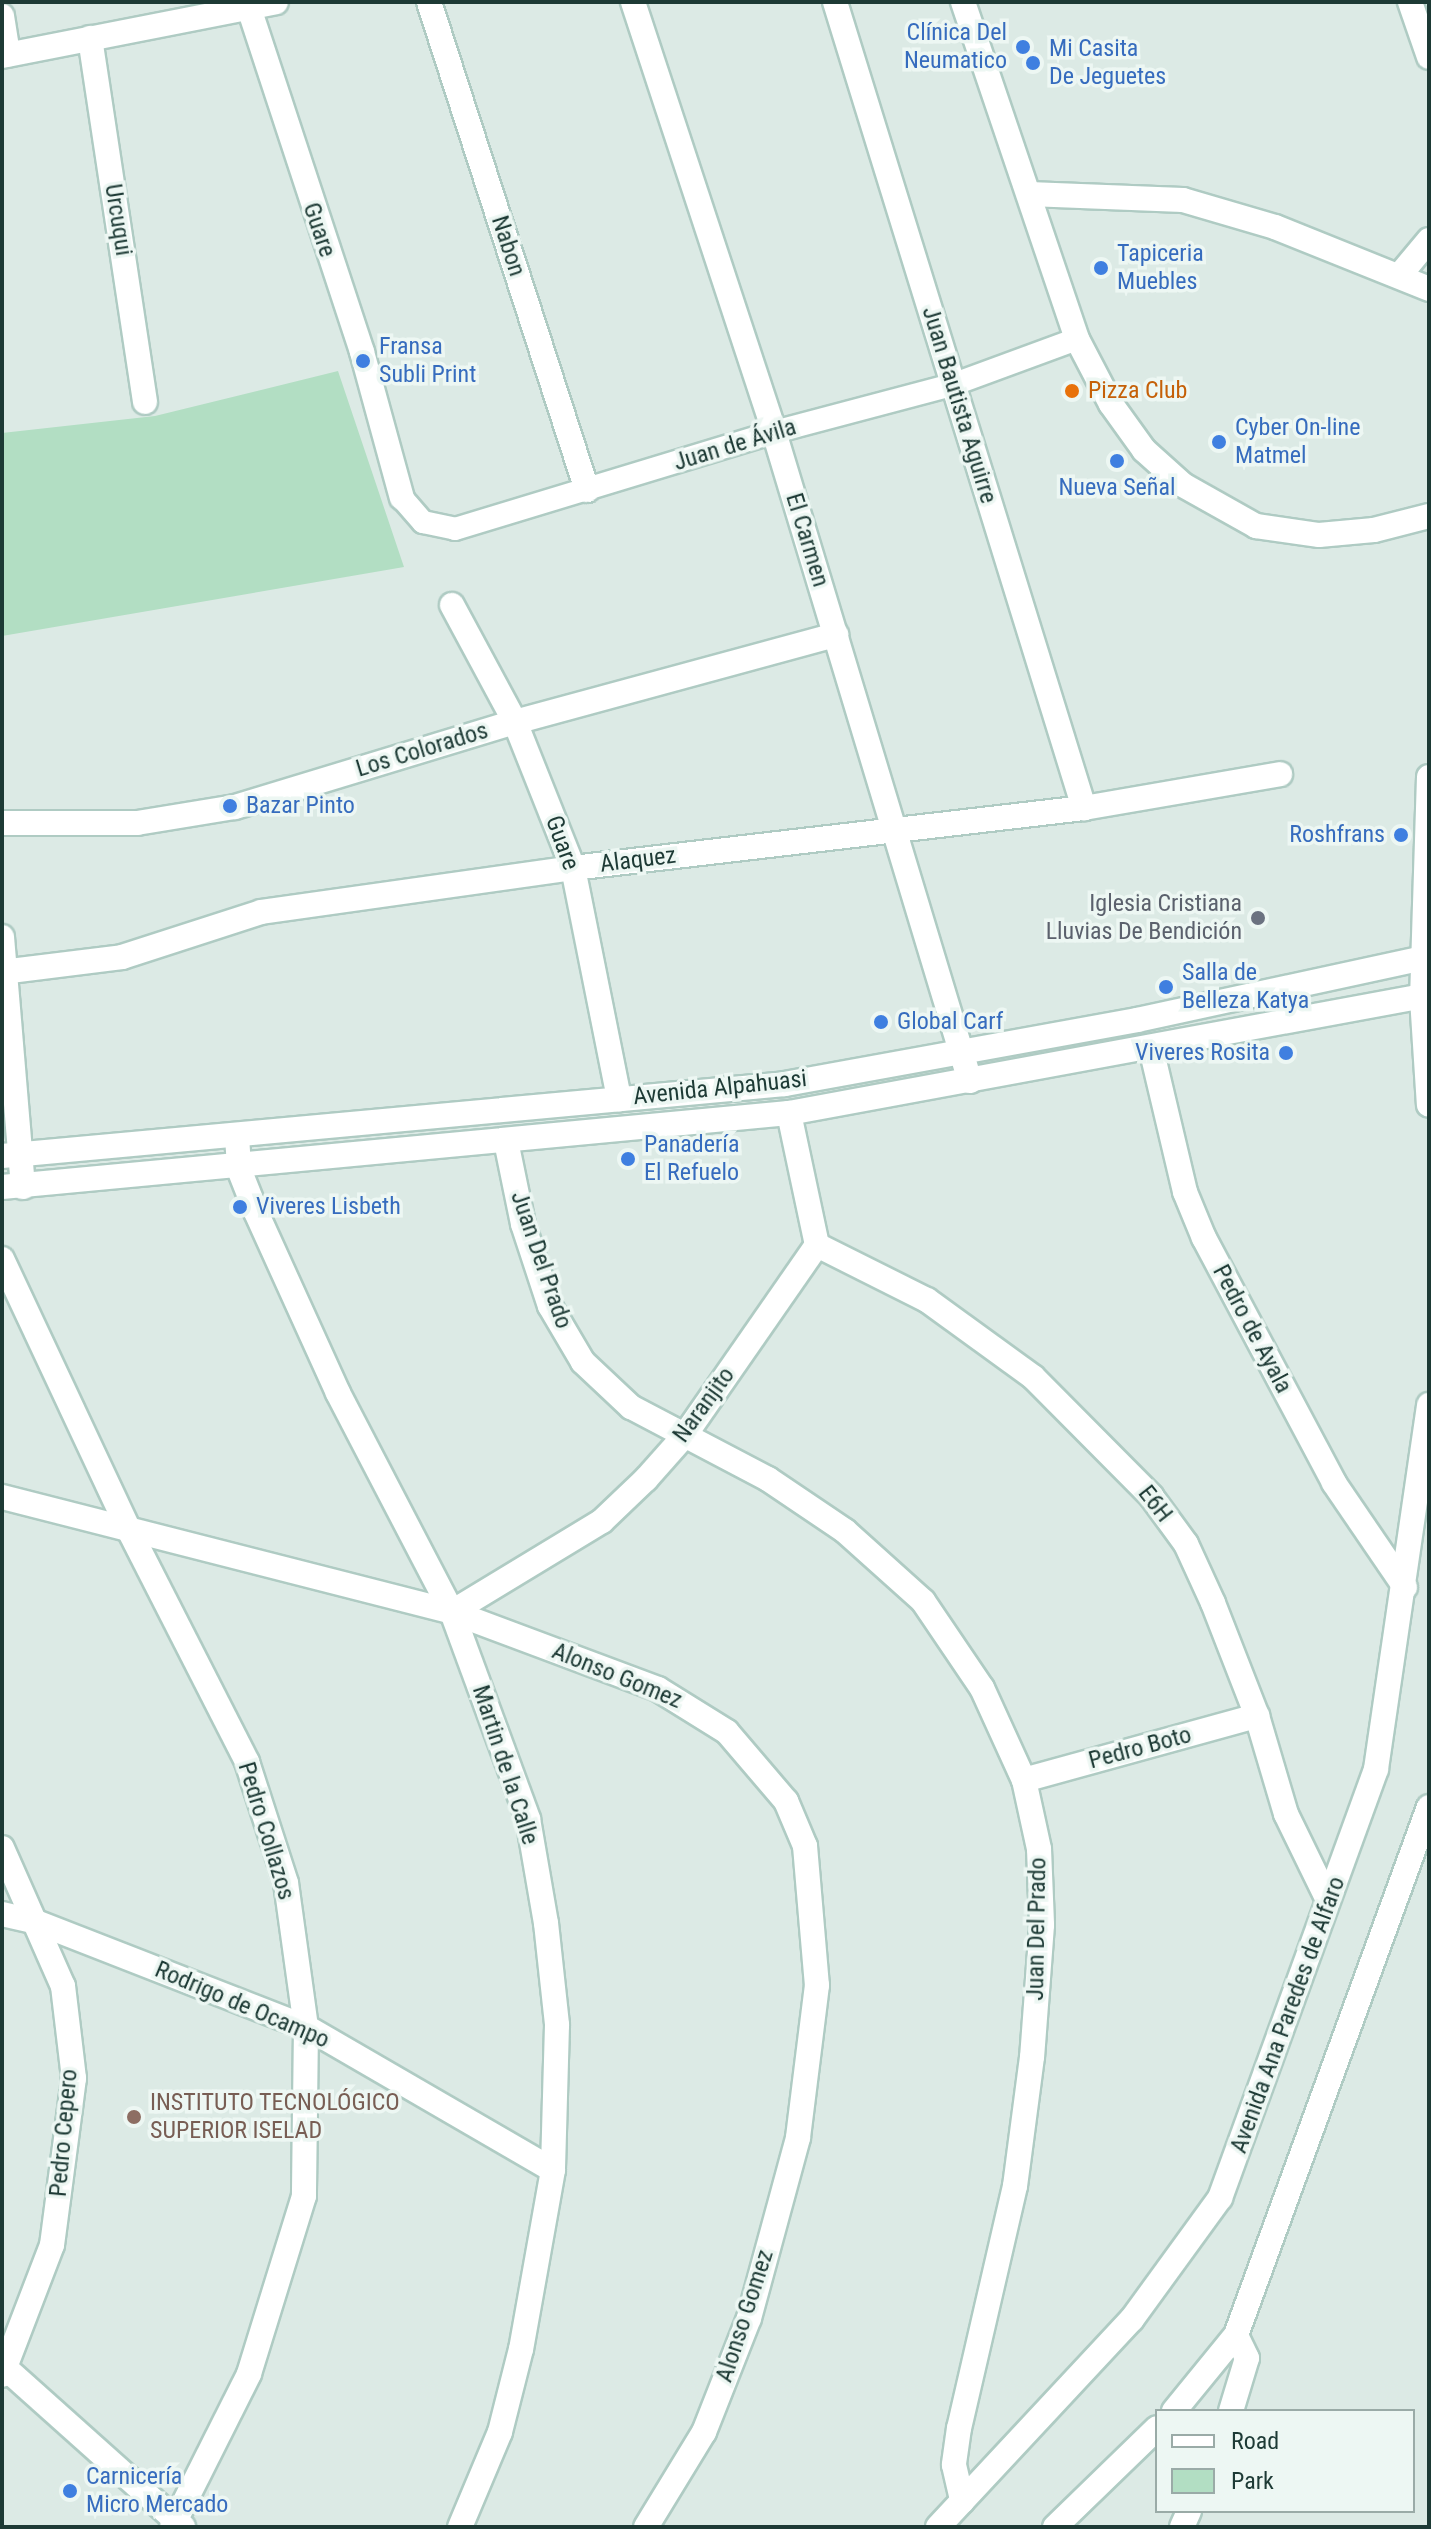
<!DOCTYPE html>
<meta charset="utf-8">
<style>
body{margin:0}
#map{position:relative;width:1431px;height:2529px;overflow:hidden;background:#dceae5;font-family:"Roboto Condensed",sans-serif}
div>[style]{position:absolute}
.green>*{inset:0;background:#b2dec3}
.roads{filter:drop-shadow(2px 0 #afcbc3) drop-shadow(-2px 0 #afcbc3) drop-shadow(0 2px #afcbc3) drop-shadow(0 -2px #afcbc3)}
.pedestrian>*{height:22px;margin:-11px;padding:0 11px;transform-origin:11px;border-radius:11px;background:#fff}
.minor>*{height:24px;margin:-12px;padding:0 12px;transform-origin:12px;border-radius:12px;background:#fff}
.secondary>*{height:24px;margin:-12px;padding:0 12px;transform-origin:12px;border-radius:12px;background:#fff}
.dots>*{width:22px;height:22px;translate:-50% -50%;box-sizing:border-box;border:4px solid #edf7f3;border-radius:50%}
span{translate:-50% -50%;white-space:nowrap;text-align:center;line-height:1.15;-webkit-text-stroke:7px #edf7f3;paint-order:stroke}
.shop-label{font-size:24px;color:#366cbe}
.right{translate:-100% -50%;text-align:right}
.left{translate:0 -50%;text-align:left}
.street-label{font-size:24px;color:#1d3a35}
.food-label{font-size:24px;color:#c56008}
.worship-label{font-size:24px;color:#5b616d}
.education-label{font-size:24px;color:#785e54}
.frame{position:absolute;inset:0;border:4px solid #1d3a35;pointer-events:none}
.legend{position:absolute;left:1155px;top:2409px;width:260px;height:104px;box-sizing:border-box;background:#edf7f3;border:2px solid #9aaba7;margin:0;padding:10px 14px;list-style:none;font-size:24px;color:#1d3a35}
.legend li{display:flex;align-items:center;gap:16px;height:40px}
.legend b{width:40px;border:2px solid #9aaba7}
</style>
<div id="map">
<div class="green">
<i style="clip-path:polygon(338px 371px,404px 567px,2px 636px,2px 433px,155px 416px)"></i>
</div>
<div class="roads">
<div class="pedestrian">
<i style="left:402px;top:498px;width:32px;rotate:49deg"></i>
<i style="left:423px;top:522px;width:33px;rotate:12deg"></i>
<i style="left:455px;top:529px;width:333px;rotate:-16.9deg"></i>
<i style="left:774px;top:432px;width:184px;rotate:-14.8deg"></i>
<i style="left:952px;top:385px;width:133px;rotate:-20.2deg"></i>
</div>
<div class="minor">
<i style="left:429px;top:2px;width:513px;rotate:72.06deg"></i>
<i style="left:633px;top:2px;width:453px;rotate:71.8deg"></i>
<i style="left:774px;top:432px;width:678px;rotate:73.2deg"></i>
<i style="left:835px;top:2px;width:844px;rotate:72.83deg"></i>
<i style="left:1410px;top:2px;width:58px;rotate:70.9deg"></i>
<i style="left:249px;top:8px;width:362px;rotate:71.8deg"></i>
<i style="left:362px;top:352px;width:151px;rotate:74.7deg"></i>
<i style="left:2px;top:16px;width:39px;rotate:81deg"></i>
<i style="left:90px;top:38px;width:368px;rotate:81.4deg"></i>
<i style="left:2px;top:56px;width:279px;rotate:-11.1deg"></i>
<i style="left:1029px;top:194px;width:154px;rotate:2.2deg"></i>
<i style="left:1183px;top:200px;width:96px;rotate:16.4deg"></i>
<i style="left:1275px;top:227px;width:166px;rotate:21.9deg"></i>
<i style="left:1399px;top:276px;width:47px;rotate:-50.2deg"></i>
<i style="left:452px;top:605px;width:133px;rotate:61.7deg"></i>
<i style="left:515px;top:722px;width:157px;rotate:68.3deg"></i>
<i style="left:573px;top:868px;width:236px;rotate:78.7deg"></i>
<i style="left:2px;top:823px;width:135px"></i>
<i style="left:137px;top:823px;width:99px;rotate:-9.3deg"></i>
<i style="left:235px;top:807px;width:293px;rotate:-16.9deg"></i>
<i style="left:515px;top:722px;width:333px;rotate:-15.2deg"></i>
<i style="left:2px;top:937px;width:251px;rotate:85.2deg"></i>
<i style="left:2px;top:972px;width:121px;rotate:-7.1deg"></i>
<i style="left:122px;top:957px;width:146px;rotate:-17.9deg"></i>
<i style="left:261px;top:912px;width:315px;rotate:-8deg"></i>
<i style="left:573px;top:868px;width:515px;rotate:-6.7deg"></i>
<i style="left:1084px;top:808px;width:199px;rotate:-9.8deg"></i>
<i style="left:1151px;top:1048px;width:148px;rotate:76.7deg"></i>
<i style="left:1185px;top:1192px;width:50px;rotate:67.6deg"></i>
<i style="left:1204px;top:1238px;width:277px;rotate:62deg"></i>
<i style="left:1334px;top:1483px;width:126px;rotate:55.7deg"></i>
<i style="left:237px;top:1137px;width:32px;rotate:86deg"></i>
<i style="left:239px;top:1169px;width:46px;rotate:68.4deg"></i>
<i style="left:256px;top:1212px;width:199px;rotate:65.6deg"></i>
<i style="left:338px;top:1393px;width:247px;rotate:62.5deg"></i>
<i style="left:452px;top:1612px;width:221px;rotate:69.8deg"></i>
<i style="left:528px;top:1819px;width:106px;rotate:80.2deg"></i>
<i style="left:546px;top:1923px;width:103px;rotate:83.8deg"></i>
<i style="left:557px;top:2025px;width:145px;rotate:91.6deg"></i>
<i style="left:553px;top:2170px;width:182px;rotate:100.1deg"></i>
<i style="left:521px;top:2349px;width:86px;rotate:104.2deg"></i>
<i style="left:500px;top:2432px;width:103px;rotate:112.8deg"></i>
<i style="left:506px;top:1141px;width:85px;rotate:78.4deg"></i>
<i style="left:523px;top:1224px;width:86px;rotate:71.8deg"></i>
<i style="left:550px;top:1306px;width:65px;rotate:59.5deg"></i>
<i style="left:583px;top:1362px;width:66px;rotate:43.2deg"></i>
<i style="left:631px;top:1407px;width:155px;rotate:27.7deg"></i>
<i style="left:768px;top:1479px;width:93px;rotate:34deg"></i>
<i style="left:845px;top:1531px;width:105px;rotate:41.9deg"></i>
<i style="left:923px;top:1601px;width:105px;rotate:55.9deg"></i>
<i style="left:982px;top:1688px;width:101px;rotate:65.5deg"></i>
<i style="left:1024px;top:1780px;width:71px;rotate:77.7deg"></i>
<i style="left:1039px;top:1849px;width:76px;rotate:87.7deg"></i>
<i style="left:1042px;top:1925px;width:132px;rotate:94.3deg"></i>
<i style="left:1032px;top:2057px;width:130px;rotate:97.5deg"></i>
<i style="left:1015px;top:2186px;width:248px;rotate:103deg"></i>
<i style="left:959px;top:2428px;width:37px;rotate:98deg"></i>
<i style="left:954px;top:2465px;width:37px;rotate:77deg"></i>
<i style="left:817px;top:1245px;width:123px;rotate:26.6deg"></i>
<i style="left:927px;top:1300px;width:131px;rotate:36deg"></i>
<i style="left:1033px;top:1377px;width:168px;rotate:45.2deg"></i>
<i style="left:1151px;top:1496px;width:59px;rotate:53.9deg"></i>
<i style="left:1186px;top:1544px;width:65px;rotate:65.4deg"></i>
<i style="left:1213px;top:1603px;width:121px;rotate:68.7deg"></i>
<i style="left:1257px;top:1716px;width:102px;rotate:73.5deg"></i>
<i style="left:1286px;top:1814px;width:91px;rotate:64deg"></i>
<i style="left:2px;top:1259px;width:299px;rotate:64.9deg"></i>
<i style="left:129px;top:1530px;width:260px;rotate:63deg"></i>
<i style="left:247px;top:1762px;width:127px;rotate:72.1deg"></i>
<i style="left:286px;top:1883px;width:145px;rotate:82.1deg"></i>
<i style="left:306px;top:2027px;width:169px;rotate:90.7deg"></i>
<i style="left:304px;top:2196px;width:186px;rotate:107.2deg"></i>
<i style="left:249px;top:2374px;width:171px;rotate:116.7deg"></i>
<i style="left:2px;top:1497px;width:464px;rotate:14.3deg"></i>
<i style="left:452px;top:1612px;width:220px;rotate:20.5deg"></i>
<i style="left:658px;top:1689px;width:81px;rotate:31.9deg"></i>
<i style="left:727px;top:1732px;width:91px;rotate:49.5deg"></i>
<i style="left:786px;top:1801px;width:49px;rotate:67.1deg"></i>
<i style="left:805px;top:1846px;width:140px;rotate:85.1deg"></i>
<i style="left:817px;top:1985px;width:154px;rotate:97.1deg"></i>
<i style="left:798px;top:2138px;width:187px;rotate:105.2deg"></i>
<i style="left:749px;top:2318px;width:123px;rotate:111.5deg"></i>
<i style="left:704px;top:2432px;width:111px;rotate:121.4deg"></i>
<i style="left:452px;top:1612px;width:175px;rotate:-31.2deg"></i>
<i style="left:602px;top:1521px;width:61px;rotate:-43.7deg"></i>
<i style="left:646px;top:1479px;width:59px;rotate:-48.4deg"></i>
<i style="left:685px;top:1435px;width:231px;rotate:-55.2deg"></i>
<i style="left:817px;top:1245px;width:135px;rotate:-102deg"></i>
<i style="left:1024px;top:1780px;width:242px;rotate:-15.4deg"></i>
<i style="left:2px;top:1848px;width:151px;rotate:66.2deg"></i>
<i style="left:63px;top:1986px;width:93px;rotate:83.2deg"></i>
<i style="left:74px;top:2078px;width:168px;rotate:97.5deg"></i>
<i style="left:52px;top:2245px;width:139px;rotate:111deg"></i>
<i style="left:2px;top:1914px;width:35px;rotate:13deg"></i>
<i style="left:36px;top:1922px;width:290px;rotate:21.3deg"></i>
<i style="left:306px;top:2027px;width:285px;rotate:30.1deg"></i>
<i style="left:2px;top:2365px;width:243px;rotate:41.8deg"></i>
<i style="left:1231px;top:2411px;width:55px;rotate:-73.2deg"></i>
<i style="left:1247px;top:2358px;width:25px;rotate:-116deg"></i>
<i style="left:1182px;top:2527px;width:17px;rotate:-66deg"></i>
</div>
<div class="secondary">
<i style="left:963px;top:2px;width:356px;rotate:71.3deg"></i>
<i style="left:1077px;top:339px;width:73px;rotate:62.4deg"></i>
<i style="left:1111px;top:404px;width:57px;rotate:54.3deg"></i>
<i style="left:1144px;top:450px;width:52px;rotate:41.9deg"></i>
<i style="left:1183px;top:485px;width:84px;rotate:29.3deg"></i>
<i style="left:1256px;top:526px;width:64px;rotate:8.1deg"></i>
<i style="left:1319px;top:535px;width:55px;rotate:-5.2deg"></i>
<i style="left:1374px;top:530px;width:57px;rotate:-14.3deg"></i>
<i style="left:1429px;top:777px;width:221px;rotate:91.8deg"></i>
<i style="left:1422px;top:998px;width:107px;rotate:86.3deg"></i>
<i style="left:2px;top:1156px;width:786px;rotate:-5.25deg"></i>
<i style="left:785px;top:1084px;width:358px;rotate:-10.3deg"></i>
<i style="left:1137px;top:1020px;width:299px;rotate:-12.2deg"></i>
<i style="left:2px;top:1187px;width:790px;rotate:-5.37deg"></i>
<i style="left:789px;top:1113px;width:651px;rotate:-10.45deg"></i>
<i style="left:1174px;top:2411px;width:98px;rotate:-50.8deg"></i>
<i style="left:1236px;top:2335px;width:562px;rotate:-69.92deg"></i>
<i style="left:938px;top:2527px;width:284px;rotate:-47deg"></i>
<i style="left:1132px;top:2319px;width:150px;rotate:-54deg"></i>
<i style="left:1220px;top:2198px;width:456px;rotate:-70deg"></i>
<i style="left:1376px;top:1769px;width:368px;rotate:-81.7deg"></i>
<i style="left:1055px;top:2527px;width:142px;rotate:-44.1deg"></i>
</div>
</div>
<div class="dots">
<i style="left:1023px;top:47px;background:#3f7fe0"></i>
<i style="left:1033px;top:63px;background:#3f7fe0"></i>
<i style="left:1101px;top:268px;background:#3f7fe0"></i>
<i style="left:363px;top:361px;background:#3f7fe0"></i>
<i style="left:1072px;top:391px;background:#e8710a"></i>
<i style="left:1219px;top:442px;background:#3f7fe0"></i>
<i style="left:1117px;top:461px;background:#3f7fe0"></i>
<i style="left:230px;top:806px;background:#3f7fe0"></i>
<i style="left:1401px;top:835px;background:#3f7fe0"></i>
<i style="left:1258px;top:918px;background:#6b7280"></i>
<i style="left:1166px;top:987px;background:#3f7fe0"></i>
<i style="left:881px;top:1022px;background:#3f7fe0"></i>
<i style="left:1286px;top:1053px;background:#3f7fe0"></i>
<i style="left:628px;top:1159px;background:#3f7fe0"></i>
<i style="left:240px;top:1207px;background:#3f7fe0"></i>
<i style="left:134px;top:2117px;background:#8d6e63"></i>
<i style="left:70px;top:2491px;background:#3f7fe0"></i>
</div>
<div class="shop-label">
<span class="right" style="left:1007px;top:47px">Clínica Del<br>Neumatico</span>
<span class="left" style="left:1049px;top:63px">Mi Casita<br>De Jeguetes</span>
<span class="left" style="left:1117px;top:268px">Tapiceria<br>Muebles</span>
<span class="left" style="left:379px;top:361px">Fransa<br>Subli Print</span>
<span class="left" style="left:1235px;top:442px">Cyber On-line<br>Matmel</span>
<span style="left:1117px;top:488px">Nueva Señal</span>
<span class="left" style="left:246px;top:806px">Bazar Pinto</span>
<span class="right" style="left:1385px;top:835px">Roshfrans</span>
<span class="left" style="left:1182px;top:987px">Salla de<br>Belleza Katya</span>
<span class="left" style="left:897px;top:1022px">Global Carf</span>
<span class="right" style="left:1270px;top:1053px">Viveres Rosita</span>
<span class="left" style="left:644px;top:1159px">Panadería<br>El Refuelo</span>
<span class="left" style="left:256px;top:1207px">Viveres Lisbeth</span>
<span class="left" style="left:86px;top:2491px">Carnicería<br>Micro Mercado</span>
</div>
<div class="street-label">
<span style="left:118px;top:220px;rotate:81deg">Urcuqui</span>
<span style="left:319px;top:230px;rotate:71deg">Guare</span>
<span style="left:508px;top:246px;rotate:72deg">Nabon</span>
<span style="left:959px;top:405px;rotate:73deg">Juan Bautista Aguirre</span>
<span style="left:735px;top:445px;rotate:-17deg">Juan de Ávila</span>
<span style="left:807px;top:540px;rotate:73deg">El Carmen</span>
<span style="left:422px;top:750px;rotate:-17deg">Los Colorados</span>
<span style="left:562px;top:843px;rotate:70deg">Guare</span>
<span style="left:638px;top:860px;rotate:-7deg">Alaquez</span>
<span style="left:720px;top:1088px;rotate:-6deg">Avenida Alpahuasi</span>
<span style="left:541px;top:1260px;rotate:71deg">Juan Del Prado</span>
<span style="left:1252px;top:1329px;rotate:62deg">Pedro de Ayala</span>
<span style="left:704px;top:1405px;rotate:-54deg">Naranjito</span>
<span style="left:1155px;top:1504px;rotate:52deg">E6H</span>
<span style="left:617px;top:1676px;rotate:22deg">Alonso Gomez</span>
<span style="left:1140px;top:1748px;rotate:-15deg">Pedro Boto</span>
<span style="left:505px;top:1765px;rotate:72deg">Martin de la Calle</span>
<span style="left:266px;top:1831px;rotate:73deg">Pedro Collazos</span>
<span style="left:1037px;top:1929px;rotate:-89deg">Juan Del Prado</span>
<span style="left:242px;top:2005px;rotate:23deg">Rodrigo de Ocampo</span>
<span style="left:1288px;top:2015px;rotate:-70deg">Avenida Ana Paredes de Alfaro</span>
<span style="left:64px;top:2133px;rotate:-85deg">Pedro Cepero</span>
<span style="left:745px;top:2316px;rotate:-72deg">Alonso Gomez</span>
</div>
<div class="food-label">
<span class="left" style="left:1088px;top:391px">Pizza Club</span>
</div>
<div class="worship-label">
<span class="right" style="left:1242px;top:918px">Iglesia Cristiana<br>Lluvias De Bendición</span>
</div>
<div class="education-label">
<span class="left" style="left:150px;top:2117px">INSTITUTO TECNOLÓGICO<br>SUPERIOR ISELAD</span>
</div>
<div class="frame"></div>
<ul class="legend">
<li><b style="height:10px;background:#fff"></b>Road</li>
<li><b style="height:22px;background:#b2dec3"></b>Park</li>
</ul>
</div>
